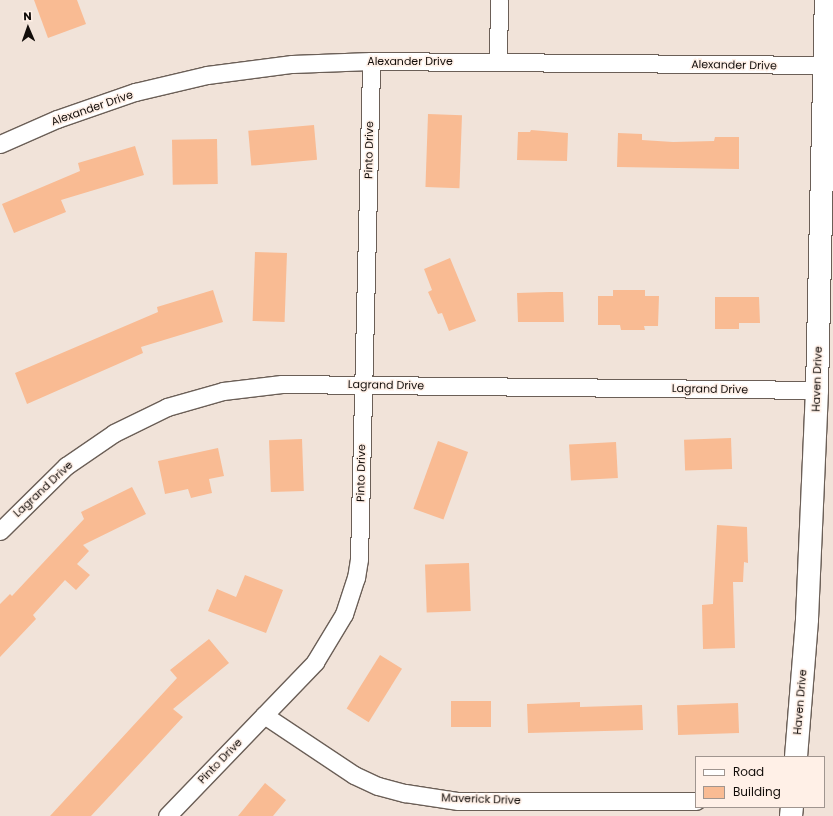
<!DOCTYPE html>
<style>
body{margin:0}
#map{position:relative;width:833px;height:816px;overflow:hidden;background:#f1e3d9;font-family:Poppins,sans-serif}
div>[style]{position:absolute}
.building>*{inset:0;background:#f9bb93;transform-origin:0 0}
.roads{filter:drop-shadow(1px 0 #6b5f57) drop-shadow(-1px 0 #6b5f57) drop-shadow(0 1px #6b5f57) drop-shadow(0 -1px #6b5f57)}
.street>*{height:17px;margin:-8.5px;padding:0 8.5px;transform-origin:8.5px;border-radius:8.5px;background:#fff}
.secondary>*{height:22px;margin:-11px;padding:0 11px;transform-origin:11px;border-radius:11px;background:#fff}
span{translate:-50% -50%;white-space:nowrap;text-align:center;line-height:1.15;-webkit-text-stroke:3px #fff0e7;paint-order:stroke}
.street-label{font-size:11px;color:#120d0a}
.legend{position:absolute;left:695px;top:756px;width:130px;height:52px;box-sizing:border-box;background:#fff0e7;border:1px solid #a0958f;margin:0;padding:5px 7px;list-style:none;font-size:12px;color:#120d0a}
.legend li{display:flex;align-items:center;gap:8px;height:20px}
.legend b{width:20px;border:1px solid #a0958f}
.north{position:absolute;left:8px;top:8px;width:40px;height:40px;-webkit-text-stroke:3px #fff0e7;paint-order:stroke;rotate:358deg;font-size:11px;font-weight:700;line-height:16px;text-align:center;color:#120d0a}
.north::after{content:'';display:block;margin:auto;width:14px;height:18px;background:#120d0a;clip-path:polygon(50% 0,100% 100%,50% 72%,0 100%)}
</style>
<div id="map">
<div class="building">
<i style="clip-path:polygon(34px 0,77px 0,86px 24px,48px 38px)"></i>
<i style="left:428px;top:114px;width:34px;height:73px;rotate:2deg"></i>
<i style="left:314px;top:125px;width:35px;height:66px;rotate:85deg"></i>
<i style="clip-path:polygon(531px 130px,568px 133px,567px 161px,517px 160px,518px 132px,530px 132px)"></i>
<i style="clip-path:polygon(618px 133px,642px 134px,642px 140px,673px 142px,714px 141px,715px 137px,739px 137px,739px 169px,617px 167px)"></i>
<i style="left:217px;top:139px;width:45px;height:45px;rotate:89deg"></i>
<i style="clip-path:polygon(135px 146px,144px 175px,61px 200px,66px 212px,14px 233px,2px 204px,80px 171px,78px 163px)"></i>
<i style="left:255px;top:252px;width:32px;height:69px;rotate:2deg"></i>
<i style="clip-path:polygon(450px 258px,476px 321px,449px 331px,442px 313px,438px 314px,428px 292px,432px 290px,424px 269px)"></i>
<i style="clip-path:polygon(213px 290px,223px 322px,141px 347px,143px 353px,27px 404px,15px 373px,158px 312px,157px 307px)"></i>
<i style="clip-path:polygon(613px 290px,645px 290px,645px 296px,659px 296px,658px 326px,644px 326px,645px 330px,621px 330px,620px 325px,598px 325px,598px 296px,613px 296px)"></i>
<i style="clip-path:polygon(549px 292px,563px 292px,564px 322px,518px 322px,517px 293px)"></i>
<i style="clip-path:polygon(715px 297px,759px 297px,760px 323px,739px 323px,739px 329px,715px 329px)"></i>
<i style="left:731px;top:438px;width:31px;height:47px;rotate:88deg"></i>
<i style="left:302px;top:439px;width:52px;height:33px;rotate:88deg"></i>
<i style="left:438px;top:441px;width:32px;height:72px;rotate:20deg"></i>
<i style="left:616px;top:442px;width:36px;height:47px;rotate:87deg"></i>
<i style="clip-path:polygon(218px 448px,224px 476px,209px 479px,212px 493px,191px 498px,188px 489px,165px 494px,158px 461px)"></i>
<i style="clip-path:polygon(132px 487px,146px 514px,83px 545px,89px 551px,77px 564px,90px 575px,76px 590px,65px 580px,33px 615px,36px 619px,0 657px,0 604px,10px 594px,12px 596px,84px 519px,81px 512px)"></i>
<i style="clip-path:polygon(717px 525px,747px 527px,748px 563px,744px 562px,743px 582px,733px 582px,735px 648px,703px 649px,702px 605px,713px 604px)"></i>
<i style="left:469px;top:563px;width:48px;height:44px;rotate:88deg"></i>
<i style="clip-path:polygon(245px 575px,283px 590px,266px 633px,208px 611px,217px 589px,236px 597px)"></i>
<i style="clip-path:polygon(209px 639px,229px 663px,173px 709px,183px 717px,91px 816px,50px 816px,177px 678px,170px 670px)"></i>
<i style="left:380px;top:655px;width:26px;height:63px;rotate:32deg"></i>
<i style="left:491px;top:701px;width:26px;height:40px;rotate:90deg"></i>
<i style="clip-path:polygon(580px 702px,580px 707px,642px 705px,643px 730px,528px 733px,527px 704px)"></i>
<i style="left:738px;top:703px;width:30px;height:61px;rotate:88deg"></i>
<i style="clip-path:polygon(265px 783px,286px 800px,273px 816px,238px 816px)"></i>
</div>
<div class="roads">
<div class="street">
<i style="left:498px;top:62px;width:62px;rotate:-89.1deg"></i>
<i style="left:0;top:144px;width:62px;rotate:-23.7deg"></i>
<i style="left:57px;top:119px;width:83px;rotate:-19.1deg"></i>
<i style="left:135px;top:92px;width:74px;rotate:-13.3deg"></i>
<i style="left:207px;top:75px;width:86px;rotate:-7.4deg"></i>
<i style="left:292px;top:64px;width:79px;rotate:-2.2deg"></i>
<i style="left:371px;top:61px;width:462px;rotate:0.5deg"></i>
<i style="left:0;top:531px;width:93px;rotate:-44.6deg"></i>
<i style="left:66px;top:466px;width:58px;rotate:-34.5deg"></i>
<i style="left:114px;top:433px;width:59px;rotate:-26.1deg"></i>
<i style="left:167px;top:407px;width:58px;rotate:-15.9deg"></i>
<i style="left:223px;top:391px;width:59px;rotate:-6.8deg"></i>
<i style="left:282px;top:384px;width:535px;rotate:0.64deg"></i>
<i style="left:264px;top:715px;width:108px;rotate:33.7deg"></i>
<i style="left:354px;top:775px;width:26px;rotate:25deg"></i>
<i style="left:378px;top:786px;width:28px;rotate:15deg"></i>
<i style="left:405px;top:793px;width:54px;rotate:8.6deg"></i>
<i style="left:458px;top:801px;width:238px"></i>
<i style="left:167px;top:816px;width:214px;rotate:-46.1deg"></i>
<i style="left:315px;top:662px;width:56px;rotate:-58.9deg"></i>
<i style="left:344px;top:614px;width:38px;rotate:-72deg"></i>
<i style="left:356px;top:578px;width:19px;rotate:-81deg"></i>
<i style="left:359px;top:559px;width:498px;rotate:-88.6deg"></i>
</div>
<div class="secondary">
<i style="left:796px;top:757px;width:138px;rotate:-85.4deg"></i>
<i style="left:807px;top:619px;width:229px;rotate:-87.5deg"></i>
<i style="left:817px;top:390px;width:390px;rotate:-88.7deg"></i>
<i style="left:791px;top:816px;width:9px;rotate:-84deg"></i>
</div>
</div>
<div class="street-label">
<span style="left:410px;top:61px">Alexander Drive</span>
<span style="left:734px;top:65px;rotate:1deg">Alexander Drive</span>
<span style="left:92px;top:108px;rotate:-19deg">Alexander Drive</span>
<span style="left:369px;top:150px;rotate:-89deg">Pinto Drive</span>
<span style="left:817px;top:379px;rotate:-88deg">Haven Drive</span>
<span style="left:386px;top:385px;rotate:1deg">Lagrand Drive</span>
<span style="left:710px;top:389px;rotate:1deg">Lagrand Drive</span>
<span style="left:361px;top:473px;rotate:-89deg">Pinto Drive</span>
<span style="left:43px;top:489px;rotate:-43deg">Lagrand Drive</span>
<span style="left:800px;top:702px;rotate:-85deg">Haven Drive</span>
<span style="left:220px;top:761px;rotate:-46deg">Pinto Drive</span>
<span style="left:481px;top:799px;rotate:2deg">Maverick Drive</span>
</div>
<ul class="legend">
<li><b style="height:5px;background:#fff"></b>Road</li>
<li><b style="height:11px;background:#f9bb93"></b>Building</li>
</ul>
<div class="north">N</div>
</div>
